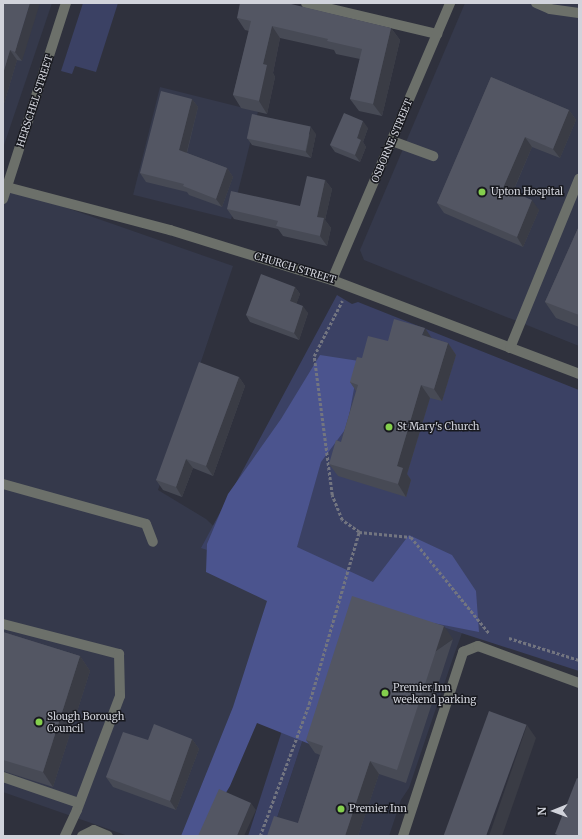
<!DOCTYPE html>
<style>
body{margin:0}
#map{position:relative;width:582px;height:839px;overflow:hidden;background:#2f313d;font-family:Merriweather,serif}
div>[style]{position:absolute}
.built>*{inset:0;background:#35394b;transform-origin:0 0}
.green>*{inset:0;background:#3b4164}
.forest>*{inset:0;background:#4b548e}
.path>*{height:2.5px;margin-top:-1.25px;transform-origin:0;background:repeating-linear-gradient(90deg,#737580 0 3px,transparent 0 5px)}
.minor>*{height:10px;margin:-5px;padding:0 5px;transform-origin:5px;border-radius:5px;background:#6c706a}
.wall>*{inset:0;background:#474a55}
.shaded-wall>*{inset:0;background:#3a3c45;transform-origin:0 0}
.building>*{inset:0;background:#535663;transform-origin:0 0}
.dots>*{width:11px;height:11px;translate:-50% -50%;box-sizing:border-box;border:2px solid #18191f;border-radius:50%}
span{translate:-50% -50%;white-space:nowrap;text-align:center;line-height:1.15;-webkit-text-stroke:3px #18191f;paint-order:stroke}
.street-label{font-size:10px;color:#d1d3db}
.poi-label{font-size:10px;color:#d1d3db}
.left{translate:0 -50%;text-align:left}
.frame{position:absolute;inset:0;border:4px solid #d1d3db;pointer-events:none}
.north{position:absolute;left:534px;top:791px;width:40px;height:40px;-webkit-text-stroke:3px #18191f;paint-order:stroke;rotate:269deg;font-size:11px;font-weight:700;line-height:16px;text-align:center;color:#d1d3db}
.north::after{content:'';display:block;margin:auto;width:14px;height:18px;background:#d1d3db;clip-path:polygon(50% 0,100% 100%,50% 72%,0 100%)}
</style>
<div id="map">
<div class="built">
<i style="clip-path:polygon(3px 3px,52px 3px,3px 148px)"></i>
<i style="clip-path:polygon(465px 3px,579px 3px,579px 346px,364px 260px,360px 250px)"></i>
<i style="left:160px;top:87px;width:101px;height:111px;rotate:14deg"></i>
<i style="clip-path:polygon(7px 187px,233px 266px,158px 490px,206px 519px,278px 587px,201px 836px,128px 836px,3px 792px,3px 201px)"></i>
<i style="clip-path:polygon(350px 597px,462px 633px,454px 655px,409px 788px,401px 800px,389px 836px,271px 836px)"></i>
</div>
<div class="green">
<i style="clip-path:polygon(83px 3px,118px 3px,96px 72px,75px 66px,72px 74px,61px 71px)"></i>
<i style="clip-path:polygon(337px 295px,352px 304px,358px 302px,579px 390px,579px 671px,350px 597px,271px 836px,248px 836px,288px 712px,287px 577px,201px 548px)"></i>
</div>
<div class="forest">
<i style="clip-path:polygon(320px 355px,359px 361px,347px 427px,321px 462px,297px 547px,373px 582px,409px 535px,452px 555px,476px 591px,479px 632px,362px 609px,317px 747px,257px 723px,230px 786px,200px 836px,181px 836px,233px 707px,267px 601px,206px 572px,207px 544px,228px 494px,281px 419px)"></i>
</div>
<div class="path">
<i style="left:359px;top:532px;width:52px;rotate:5.5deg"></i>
<i style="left:411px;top:537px;width:124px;rotate:50.9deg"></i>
<i style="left:509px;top:638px;width:73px;rotate:17.4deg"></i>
<i style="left:260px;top:836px;width:141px;rotate:-69.6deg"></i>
<i style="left:309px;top:704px;width:179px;rotate:-73.8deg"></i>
<i style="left:359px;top:532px;width:21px;rotate:-145deg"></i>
<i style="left:342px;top:520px;width:27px;rotate:-112deg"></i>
<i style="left:332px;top:495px;width:140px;rotate:-97.4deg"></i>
<i style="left:314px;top:356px;width:62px;rotate:-63deg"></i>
</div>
<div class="minor">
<i style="left:306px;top:3px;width:135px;rotate:13.3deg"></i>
<i style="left:536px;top:3px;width:15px;rotate:23deg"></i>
<i style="left:550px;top:9px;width:29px;rotate:8deg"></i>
<i style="left:392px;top:141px;width:44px;rotate:20.1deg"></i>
<i style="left:3px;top:186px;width:173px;rotate:14.8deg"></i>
<i style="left:170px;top:230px;width:170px;rotate:17.2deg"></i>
<i style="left:332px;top:280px;width:264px;rotate:20.8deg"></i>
<i style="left:3px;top:199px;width:206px;rotate:-72.2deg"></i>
<i style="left:332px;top:280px;width:301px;rotate:-66.9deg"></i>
<i style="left:510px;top:348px;width:183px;rotate:-67.8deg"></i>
<i style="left:3px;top:484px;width:148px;rotate:15.6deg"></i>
<i style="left:146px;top:524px;width:19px;rotate:69deg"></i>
<i style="left:3px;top:624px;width:120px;rotate:14.5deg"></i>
<i style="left:119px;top:654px;width:42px;rotate:88.6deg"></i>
<i style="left:120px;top:696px;width:122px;rotate:110.7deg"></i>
<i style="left:77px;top:810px;width:29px;rotate:115deg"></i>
<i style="left:3px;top:777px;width:80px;rotate:18.9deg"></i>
<i style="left:82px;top:836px;width:13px;rotate:-27deg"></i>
<i style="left:94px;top:830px;width:15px;rotate:23deg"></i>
<i style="left:403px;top:836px;width:194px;rotate:-71.9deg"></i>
<i style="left:463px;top:652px;width:16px;rotate:-22deg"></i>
<i style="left:478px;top:646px;width:108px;rotate:20.1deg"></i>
</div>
<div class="wall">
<i style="clip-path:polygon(3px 3px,22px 61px,17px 60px,3px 107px)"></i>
<i style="clip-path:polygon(237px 18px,391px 28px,400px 40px,382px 116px,359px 111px,350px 99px,360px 59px,336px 54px,334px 50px,280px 38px,273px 73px,275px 77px,267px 114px,241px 108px,233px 95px,249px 31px,245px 30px)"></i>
<i style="clip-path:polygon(491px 77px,569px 110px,576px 120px,560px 158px,532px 147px,513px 192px,539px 210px,523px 247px,444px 213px,437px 203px)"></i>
<i style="clip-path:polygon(192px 99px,198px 107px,187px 153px,227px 168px,233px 177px,222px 207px,189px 195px,187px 192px,146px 182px,140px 173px)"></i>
<i style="clip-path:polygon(368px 128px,363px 142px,366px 147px,360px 162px,335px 152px,330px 145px)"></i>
<i style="clip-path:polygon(316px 134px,311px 158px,252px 145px,247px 138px)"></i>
<i style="clip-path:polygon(325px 180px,332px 189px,325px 220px,331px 228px,327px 246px,283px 236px,278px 229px,234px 219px,227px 209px,300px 206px)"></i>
<i style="clip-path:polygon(579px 226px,579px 327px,556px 318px,545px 302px)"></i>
<i style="clip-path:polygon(295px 287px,300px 294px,296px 304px,308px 313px,299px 340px,250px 322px,246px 315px)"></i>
<i style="clip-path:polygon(432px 338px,448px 343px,456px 355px,442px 401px,430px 398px,407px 474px,411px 480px,406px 497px,338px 476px,329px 464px,341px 442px,356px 391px,350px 382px,388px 341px)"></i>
<i style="clip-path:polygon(239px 377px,245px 386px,213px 476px,193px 468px,182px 497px,163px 490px,156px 480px)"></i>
<i style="clip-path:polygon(3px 632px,80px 656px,90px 671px,53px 787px,3px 771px)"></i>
<i style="clip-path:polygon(453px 639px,406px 783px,379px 774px,358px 836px,267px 836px,298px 823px,320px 755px,315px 753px,306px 740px)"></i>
<i style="clip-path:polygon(192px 739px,199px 749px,176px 810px,113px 787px,106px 777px,148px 740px)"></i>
</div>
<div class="shaded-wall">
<i style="clip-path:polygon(30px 3px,40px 3px,22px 61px,15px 52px)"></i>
<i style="clip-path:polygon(272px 26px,280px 38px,273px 73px,275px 77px,267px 114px,259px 101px,263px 64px)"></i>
<i style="clip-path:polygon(391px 28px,400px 40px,382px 116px,373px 104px)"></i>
<i style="clip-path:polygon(10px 50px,17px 60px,3px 107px,3px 74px)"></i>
<i style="clip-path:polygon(192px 99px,198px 107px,185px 159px,179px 150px)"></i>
<i style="clip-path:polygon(569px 110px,576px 120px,560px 158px,553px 149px)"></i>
<i style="clip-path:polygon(363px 121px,368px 128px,363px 142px,366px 147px,360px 162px,355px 155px,357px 138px)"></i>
<i style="clip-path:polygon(311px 127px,316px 134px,311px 158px,306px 152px)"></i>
<i style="clip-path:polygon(525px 137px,532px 147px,510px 198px,503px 188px)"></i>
<i style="clip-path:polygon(227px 168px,233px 177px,222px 207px,216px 199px)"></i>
<i style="clip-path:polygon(325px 180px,332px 189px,325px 220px,331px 228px,327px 246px,320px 236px,317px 217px)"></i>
<i style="clip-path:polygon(532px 200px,539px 210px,523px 247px,517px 237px)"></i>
<i style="clip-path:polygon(295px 287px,300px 294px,295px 308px,290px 301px)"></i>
<i style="clip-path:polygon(303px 306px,308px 313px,299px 340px,294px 333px)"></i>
<i style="clip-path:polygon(425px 328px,433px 340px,422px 335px)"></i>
<i style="clip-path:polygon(448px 343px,456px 355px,442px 401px,434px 389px)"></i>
<i style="clip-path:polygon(239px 377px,245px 386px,213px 476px,206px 466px)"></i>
<i style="clip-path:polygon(421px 385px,430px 398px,407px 474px,411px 480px,406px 497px,398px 484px,397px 466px)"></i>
<i style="clip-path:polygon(186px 459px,193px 468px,182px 497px,176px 487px)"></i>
<i style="left:444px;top:626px;width:16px;height:151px;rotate:55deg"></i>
<i style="clip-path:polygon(80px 656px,90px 671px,53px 787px,43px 772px)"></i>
<i style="clip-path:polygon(527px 725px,536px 738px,502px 836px,489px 836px)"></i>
<i style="clip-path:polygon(192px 739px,199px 749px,176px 810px,170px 801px)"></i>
<i style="clip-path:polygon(370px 761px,379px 774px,358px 836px,345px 836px)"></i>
<i style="clip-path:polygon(251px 803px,256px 810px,244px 836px,237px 836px)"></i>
</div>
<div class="building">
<i style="clip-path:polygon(3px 3px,30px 3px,15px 52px,10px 50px,3px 74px)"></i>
<i style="clip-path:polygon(240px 3px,287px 3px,391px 28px,373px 104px,350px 99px,362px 49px,327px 41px,328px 39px,272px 26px,263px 64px,267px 65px,259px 101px,233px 95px,251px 21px,237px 18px)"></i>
<i style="clip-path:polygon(491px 77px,569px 110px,553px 149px,525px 137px,503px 188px,532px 200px,517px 237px,437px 203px)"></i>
<i style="clip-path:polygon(161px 91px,192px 99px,179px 150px,227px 168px,216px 199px,183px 186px,184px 184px,140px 173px)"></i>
<i style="clip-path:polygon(344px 113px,363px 121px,357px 138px,361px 140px,355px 155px,330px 145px)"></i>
<i style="left:252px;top:114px;width:60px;height:25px;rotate:12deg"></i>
<i style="clip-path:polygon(307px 176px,325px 180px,317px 217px,324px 218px,320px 236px,276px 226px,278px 221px,227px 209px,231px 191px,300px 206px)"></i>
<i style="clip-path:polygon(579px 226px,579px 315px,545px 302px)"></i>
<i style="clip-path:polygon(261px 274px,295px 287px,290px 301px,303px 306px,294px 333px,246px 315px)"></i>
<i style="clip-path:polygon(394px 319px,425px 328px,422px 335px,448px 343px,434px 389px,421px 385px,397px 466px,403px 468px,398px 484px,329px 464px,336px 440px,341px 442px,358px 385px,350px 382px,357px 357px,362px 358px,368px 336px,388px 341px)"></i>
<i style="clip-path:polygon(199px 362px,239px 377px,206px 466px,186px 459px,176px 487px,156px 480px)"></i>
<i style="clip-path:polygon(352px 596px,444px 626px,397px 770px,370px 761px,345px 836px,267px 836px,274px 816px,298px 823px,323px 746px,306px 740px)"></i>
<i style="clip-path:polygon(3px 632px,80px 656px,43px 772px,3px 760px)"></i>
<i style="left:489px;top:711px;width:40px;height:133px;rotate:20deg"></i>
<i style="clip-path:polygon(154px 724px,192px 739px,170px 801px,106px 777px,123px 732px,148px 740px)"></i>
<i style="clip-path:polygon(577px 778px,579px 779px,579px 836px,560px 836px,555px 834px)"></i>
<i style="clip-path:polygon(219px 789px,251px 803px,237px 836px,198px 836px)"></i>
</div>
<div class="dots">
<i style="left:482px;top:192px;background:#84cf4d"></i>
<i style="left:389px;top:427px;background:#84cf4d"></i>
<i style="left:385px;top:693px;background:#84cf4d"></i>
<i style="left:39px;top:722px;background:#84cf4d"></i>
<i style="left:341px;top:809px;background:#84cf4d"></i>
</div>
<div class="street-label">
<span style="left:35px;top:101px;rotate:-72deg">HERSCHEL STREET</span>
<span style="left:392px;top:141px;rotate:-67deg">OSBORNE STREET</span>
<span style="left:295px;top:268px;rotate:17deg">CHURCH STREET</span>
</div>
<div class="poi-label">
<span class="left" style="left:491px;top:192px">Upton Hospital</span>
<span class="left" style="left:397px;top:427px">St Mary's Church</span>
<span class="left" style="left:393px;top:693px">Premier Inn<br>weekend parking</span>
<span class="left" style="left:47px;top:722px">Slough Borough<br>Council</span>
<span class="left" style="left:349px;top:809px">Premier Inn</span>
</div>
<div class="frame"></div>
<div class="north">N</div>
</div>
